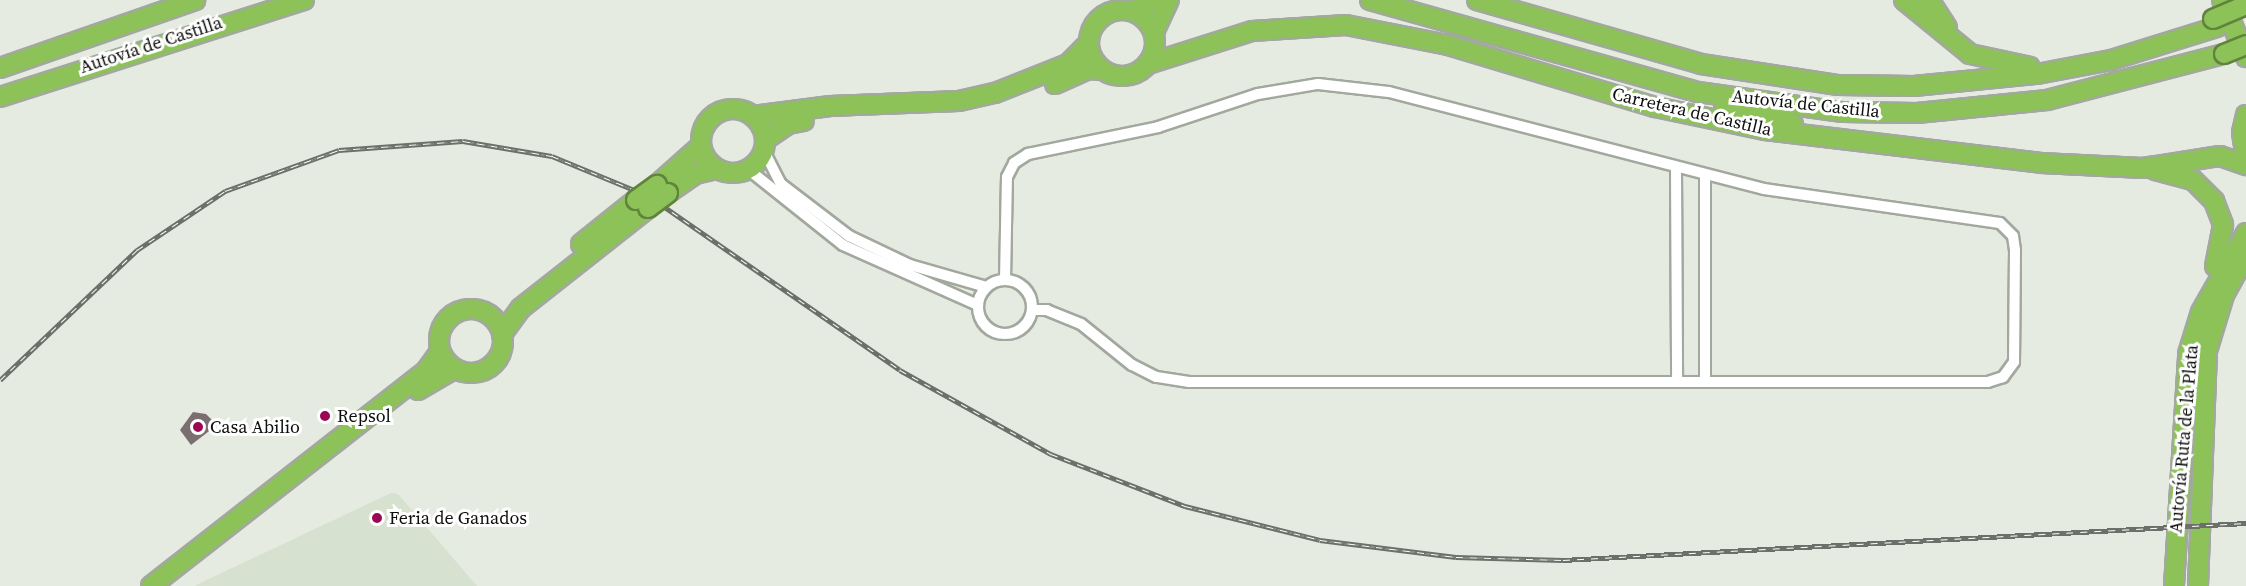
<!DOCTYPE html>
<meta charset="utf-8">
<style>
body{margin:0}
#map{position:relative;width:2246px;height:586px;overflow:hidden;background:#e5ebe0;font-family:"Source Serif 4",serif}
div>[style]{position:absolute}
.built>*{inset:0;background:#d6e1cf}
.building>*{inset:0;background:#7a6e71}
.roads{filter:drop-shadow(2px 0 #a2a89e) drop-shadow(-2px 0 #a2a89e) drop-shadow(0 2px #a2a89e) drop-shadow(0 -2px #a2a89e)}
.street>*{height:10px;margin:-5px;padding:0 5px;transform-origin:5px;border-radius:5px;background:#fff}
.street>.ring{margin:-5px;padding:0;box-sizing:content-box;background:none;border:10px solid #fff;border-radius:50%}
.highway>*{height:18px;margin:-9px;padding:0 9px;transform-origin:9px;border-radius:9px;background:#8cc258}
.highway>.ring{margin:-9px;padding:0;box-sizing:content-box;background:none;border:18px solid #8cc258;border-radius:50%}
.rail>*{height:4.5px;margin-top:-2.25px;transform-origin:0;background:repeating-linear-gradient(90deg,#fff 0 7px,#6c7069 0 14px);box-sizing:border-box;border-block:2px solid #6c7069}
.bridges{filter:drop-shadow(2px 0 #60833d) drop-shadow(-2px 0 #60833d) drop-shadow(0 2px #60833d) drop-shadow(0 -2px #60833d)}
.highway-bridge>*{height:18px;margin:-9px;padding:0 9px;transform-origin:9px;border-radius:9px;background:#8cc258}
.dots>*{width:16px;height:16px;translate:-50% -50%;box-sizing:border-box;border:3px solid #fff;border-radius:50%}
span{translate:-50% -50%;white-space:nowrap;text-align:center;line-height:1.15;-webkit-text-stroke:6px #fff;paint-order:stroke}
.street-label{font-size:18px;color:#0d0f0c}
.poi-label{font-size:18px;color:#0d0f0c}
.left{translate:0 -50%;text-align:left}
</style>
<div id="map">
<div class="built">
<i style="clip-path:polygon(391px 493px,398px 494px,477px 586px,194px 586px)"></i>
</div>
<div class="building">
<i style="clip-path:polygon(193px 412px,206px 414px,217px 425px,191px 445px,180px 430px)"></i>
</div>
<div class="roads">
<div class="street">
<i style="left:764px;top:151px;width:37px;rotate:63deg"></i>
<i style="left:781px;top:184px;width:86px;rotate:37.4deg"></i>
<i style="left:849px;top:236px;width:68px;rotate:25.4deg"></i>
<i style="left:910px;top:265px;width:79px;rotate:16.1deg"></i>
<i style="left:749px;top:170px;width:120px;rotate:38.6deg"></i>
<i style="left:843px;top:245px;width:148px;rotate:24deg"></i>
<i style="left:1676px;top:170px;width:212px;rotate:89.7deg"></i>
<i style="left:1705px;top:177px;width:205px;rotate:90deg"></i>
<i style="left:1005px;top:280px;width:103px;rotate:-88.9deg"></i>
<i style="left:1007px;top:177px;width:16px;rotate:-63deg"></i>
<i style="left:1014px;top:163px;width:17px;rotate:-33deg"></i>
<i style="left:1028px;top:154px;width:133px;rotate:-11.7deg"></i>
<i style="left:1158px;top:127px;width:105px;rotate:-18.3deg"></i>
<i style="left:1258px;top:94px;width:61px;rotate:-9.5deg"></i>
<i style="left:1318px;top:84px;width:71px;rotate:6.4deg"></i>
<i style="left:1389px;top:92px;width:387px;rotate:14.5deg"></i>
<i style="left:1764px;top:189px;width:238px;rotate:8.2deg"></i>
<i style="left:2000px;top:223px;width:18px;rotate:45deg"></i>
<i style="left:2013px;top:236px;width:14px;rotate:82deg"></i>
<i style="left:2015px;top:250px;width:112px;rotate:90.5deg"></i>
<i style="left:2014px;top:362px;width:19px;rotate:126deg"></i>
<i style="left:2003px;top:377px;width:16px;rotate:162deg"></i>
<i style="left:1988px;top:382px;width:799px;rotate:180deg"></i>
<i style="left:1189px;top:382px;width:33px;rotate:-171deg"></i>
<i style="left:1156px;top:377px;width:27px;rotate:-153deg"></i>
<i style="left:1132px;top:365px;width:65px;rotate:-141.2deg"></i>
<i style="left:1081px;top:324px;width:37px;rotate:-158deg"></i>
<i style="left:1047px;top:310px;width:15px;rotate:180deg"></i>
<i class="ring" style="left:978px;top:280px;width:44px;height:44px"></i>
</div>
<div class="highway">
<i style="left:1370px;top:0;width:341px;rotate:15.7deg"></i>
<i style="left:1698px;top:92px;width:146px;rotate:7.9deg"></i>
<i style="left:1843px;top:112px;width:74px;rotate:0.8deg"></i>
<i style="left:1917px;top:113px;width:131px;rotate:-5.7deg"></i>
<i style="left:2047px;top:100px;width:183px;rotate:-14.6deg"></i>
<i style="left:1477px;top:0;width:233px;rotate:15.9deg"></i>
<i style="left:1701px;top:64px;width:139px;rotate:8.7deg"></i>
<i style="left:1838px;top:85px;width:76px;rotate:0.8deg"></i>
<i style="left:1914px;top:86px;width:124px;rotate:-5.6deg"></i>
<i style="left:2037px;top:74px;width:75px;rotate:-10.7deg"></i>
<i style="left:2111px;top:60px;width:111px;rotate:-17.3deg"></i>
<i style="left:1904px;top:0;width:85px;rotate:39.3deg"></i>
<i style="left:1970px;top:54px;width:61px;rotate:12.2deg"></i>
<i style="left:1929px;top:0;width:33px;rotate:57deg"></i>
<i style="left:2222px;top:0;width:62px;rotate:67.2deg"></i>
<i class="ring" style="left:1089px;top:10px;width:48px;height:48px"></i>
<i style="left:1132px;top:11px;width:26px;rotate:-25deg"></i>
<i style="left:1154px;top:32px;width:35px;rotate:-65deg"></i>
<i style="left:1148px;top:64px;width:109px;rotate:-17.6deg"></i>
<i style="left:1252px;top:31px;width:94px;rotate:-3.7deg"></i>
<i style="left:1346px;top:25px;width:104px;rotate:11.1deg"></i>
<i style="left:1448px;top:45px;width:216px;rotate:16.7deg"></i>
<i style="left:1655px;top:107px;width:112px;rotate:11.8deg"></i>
<i style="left:1765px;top:130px;width:278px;rotate:6.8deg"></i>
<i style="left:2041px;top:163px;width:102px;rotate:2.8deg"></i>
<i style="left:2143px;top:168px;width:78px;rotate:-8.9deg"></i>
<i style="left:2220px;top:156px;width:28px;rotate:19deg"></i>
<i style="left:0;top:68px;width:207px;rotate:-19.2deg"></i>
<i style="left:1055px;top:84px;width:36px;rotate:-24deg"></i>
<i style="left:1088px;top:69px;width:14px;rotate:4deg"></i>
<i style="left:0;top:97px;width:319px;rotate:-17.7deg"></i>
<i style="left:1724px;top:107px;width:71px;rotate:13.8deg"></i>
<i class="ring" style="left:701px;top:109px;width:46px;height:46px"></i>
<i style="left:2246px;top:115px;width:18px;rotate:103deg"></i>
<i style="left:2242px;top:133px;width:26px;rotate:81deg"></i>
<i style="left:753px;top:116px;width:78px;rotate:-7.4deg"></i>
<i style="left:830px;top:106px;width:129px;rotate:-2.2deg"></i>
<i style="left:959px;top:101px;width:37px;rotate:-13deg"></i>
<i style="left:995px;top:93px;width:79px;rotate:-21.7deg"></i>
<i style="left:1068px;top:64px;width:28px;rotate:-45deg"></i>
<i style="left:766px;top:139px;width:27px;rotate:-34deg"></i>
<i style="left:788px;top:124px;width:16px;rotate:-11deg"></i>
<i style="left:2155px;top:170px;width:39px;rotate:15deg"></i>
<i style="left:2193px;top:180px;width:30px;rotate:45deg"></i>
<i style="left:2214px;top:201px;width:26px;rotate:69deg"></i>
<i style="left:2223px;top:225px;width:42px;rotate:101deg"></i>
<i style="left:657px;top:185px;width:59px;rotate:-41.6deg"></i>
<i style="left:668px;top:193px;width:33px;rotate:-35deg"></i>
<i style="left:695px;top:174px;width:22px;rotate:-13deg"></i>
<i style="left:581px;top:244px;width:70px;rotate:-38.7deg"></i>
<i class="ring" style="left:439px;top:309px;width:46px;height:46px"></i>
<i style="left:502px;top:334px;width:32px;rotate:-54deg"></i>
<i style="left:521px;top:308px;width:162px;rotate:-38.2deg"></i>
<i style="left:418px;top:390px;width:42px;rotate:-30.3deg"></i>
<i style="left:151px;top:586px;width:349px;rotate:-38deg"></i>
<i style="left:426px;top:371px;width:24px;rotate:-54deg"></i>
<i style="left:2174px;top:586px;width:232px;rotate:-86.5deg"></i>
<i style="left:2188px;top:354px;width:44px;rotate:-72.8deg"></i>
<i style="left:2201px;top:312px;width:91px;rotate:-60.3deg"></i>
<i style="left:2198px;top:586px;width:235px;rotate:-87.8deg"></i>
<i style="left:2207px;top:351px;width:59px;rotate:-73.1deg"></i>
<i style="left:2224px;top:295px;width:46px;rotate:-61.2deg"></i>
</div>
</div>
<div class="rail">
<i style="left:0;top:380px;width:189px;rotate:-43.5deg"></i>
<i style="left:137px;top:250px;width:106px;rotate:-33.8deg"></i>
<i style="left:225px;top:191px;width:121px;rotate:-19.8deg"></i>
<i style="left:339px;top:150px;width:124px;rotate:-4.2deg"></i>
<i style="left:463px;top:141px;width:90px;rotate:9.6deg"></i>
<i style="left:552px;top:156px;width:105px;rotate:22.4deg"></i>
<i style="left:649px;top:196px;width:305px;rotate:34.7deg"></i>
<i style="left:900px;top:370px;width:173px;rotate:29.1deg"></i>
<i style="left:1051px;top:454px;width:144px;rotate:21.2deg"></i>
<i style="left:1185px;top:506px;width:139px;rotate:14.1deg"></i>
<i style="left:1320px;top:540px;width:137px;rotate:7.1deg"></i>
<i style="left:1456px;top:557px;width:107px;rotate:1.6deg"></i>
<i style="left:1563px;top:560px;width:684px;rotate:-3.1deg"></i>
</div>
<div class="bridges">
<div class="highway-bridge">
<i style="left:2213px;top:19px;width:36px;rotate:-23deg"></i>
<i style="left:2224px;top:54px;width:24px;rotate:-22deg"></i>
<i style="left:636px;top:200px;width:26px;rotate:-36deg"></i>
<i style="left:648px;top:208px;width:25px;rotate:-37deg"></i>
</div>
</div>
<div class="dots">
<i style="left:325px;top:416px;background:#9c0753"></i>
<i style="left:198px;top:427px;background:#9c0753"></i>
<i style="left:377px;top:518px;background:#9c0753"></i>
</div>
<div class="street-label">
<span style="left:151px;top:45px;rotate:-18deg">Autovía de Castilla</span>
<span style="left:1806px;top:104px;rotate:6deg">Autovía de Castilla</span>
<span style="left:1692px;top:112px;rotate:13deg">Carretera de Castilla</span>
<span style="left:2184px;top:439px;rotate:-85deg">Autovía Ruta de la Plata</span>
</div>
<div class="poi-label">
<span class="left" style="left:337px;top:416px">Repsol</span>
<span class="left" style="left:210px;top:427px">Casa Abilio</span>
<span class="left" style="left:389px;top:518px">Feria de Ganados</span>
</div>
</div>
